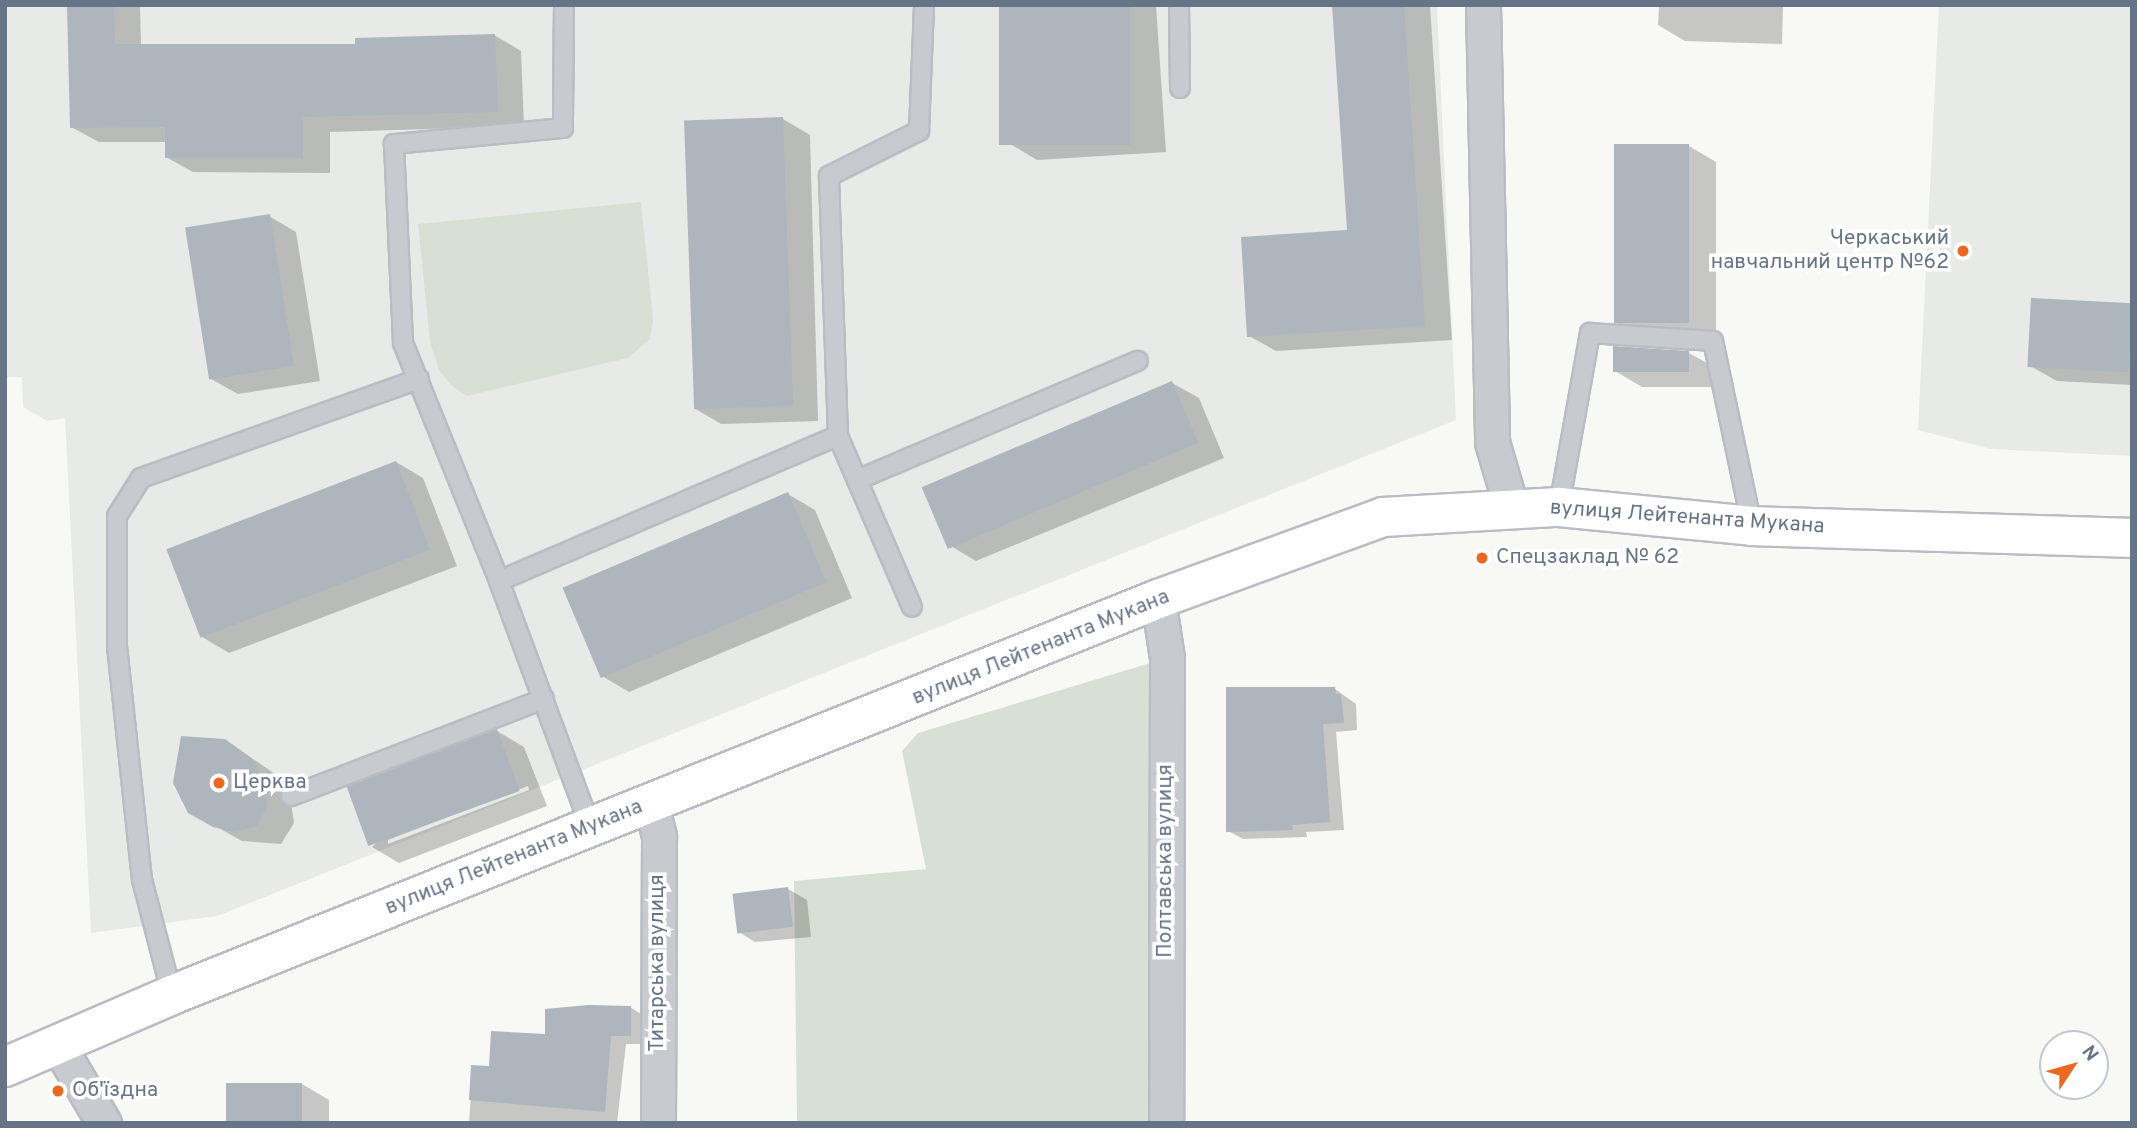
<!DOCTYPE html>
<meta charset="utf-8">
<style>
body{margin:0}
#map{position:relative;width:2137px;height:1128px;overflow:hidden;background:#f8f8f5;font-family:Overpass,sans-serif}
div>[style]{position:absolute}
.built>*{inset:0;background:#e8eae8}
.green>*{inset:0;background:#d8e0d6}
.shadow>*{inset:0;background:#0003}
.building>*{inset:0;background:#aeb5bc;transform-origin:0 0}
.roads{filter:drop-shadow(2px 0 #b9bdc3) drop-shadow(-2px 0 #b9bdc3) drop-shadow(0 2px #b9bdc3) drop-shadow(0 -2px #b9bdc3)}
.lane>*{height:18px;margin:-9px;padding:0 9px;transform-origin:9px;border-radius:9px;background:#c7cace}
.street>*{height:33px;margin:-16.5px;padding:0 16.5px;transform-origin:16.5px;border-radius:16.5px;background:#c7cace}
.secondary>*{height:38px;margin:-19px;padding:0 19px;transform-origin:19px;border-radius:19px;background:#fff}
.dots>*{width:19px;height:19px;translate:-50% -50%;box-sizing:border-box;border:4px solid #fff;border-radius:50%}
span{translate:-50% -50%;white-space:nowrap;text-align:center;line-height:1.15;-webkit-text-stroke:7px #fff;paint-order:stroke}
.poi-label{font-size:21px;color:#657487}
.right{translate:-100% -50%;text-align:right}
.left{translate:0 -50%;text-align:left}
.street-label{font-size:21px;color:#657487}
.frame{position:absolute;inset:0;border:7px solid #657487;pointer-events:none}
.north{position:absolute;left:2039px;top:1030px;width:70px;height:70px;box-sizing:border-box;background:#fff;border:2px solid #c1c7cf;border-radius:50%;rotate:54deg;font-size:19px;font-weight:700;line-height:28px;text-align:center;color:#657487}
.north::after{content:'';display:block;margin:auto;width:24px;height:32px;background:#ec6821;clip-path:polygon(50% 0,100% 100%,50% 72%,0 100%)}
</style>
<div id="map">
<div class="built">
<i style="clip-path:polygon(5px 5px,1437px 5px,1456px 420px,217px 916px,91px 933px,65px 418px,47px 421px,23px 407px,22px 377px,5px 377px)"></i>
<i style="clip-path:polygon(1939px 5px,2132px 5px,2132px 456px,1991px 449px,1918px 430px)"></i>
</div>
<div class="green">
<i style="clip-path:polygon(641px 202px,653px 320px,650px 339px,628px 358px,467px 396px,451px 385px,439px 370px,430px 342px,418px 224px)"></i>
<i style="clip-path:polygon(1167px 658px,1166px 1123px,797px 1123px,794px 881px,926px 869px,902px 751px,918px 733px)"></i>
</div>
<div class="shadow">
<i style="clip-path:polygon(71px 5px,140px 5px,141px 46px,357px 46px,494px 35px,521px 51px,524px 126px,330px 132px,330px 173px,193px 172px,166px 157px,166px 142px,99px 142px,71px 127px)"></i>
<i style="clip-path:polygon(1000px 5px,1156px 5px,1166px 152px,1037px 160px,1010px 144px)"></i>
<i style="clip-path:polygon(1334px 5px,1430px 5px,1452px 340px,1276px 351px,1249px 336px,1349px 232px)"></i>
<i style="clip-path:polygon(1659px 5px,1783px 5px,1782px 44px,1685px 41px,1658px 25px)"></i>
<i style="clip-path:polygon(783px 119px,810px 135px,818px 421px,721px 424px,694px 408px)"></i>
<i style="clip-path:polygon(1689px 146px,1716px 162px,1716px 343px,1642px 338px,1615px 322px)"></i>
<i style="clip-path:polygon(269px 216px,296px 232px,320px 381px,238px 394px,211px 379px)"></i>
<i style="clip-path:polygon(2132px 305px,2132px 385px,2057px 381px,2030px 366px)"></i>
<i style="clip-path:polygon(1689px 353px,1716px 368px,1716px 387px,1642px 387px,1615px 371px)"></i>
<i style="clip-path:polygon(1172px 383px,1199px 398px,1224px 458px,976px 561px,949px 545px)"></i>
<i style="clip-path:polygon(396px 462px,423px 478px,457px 566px,229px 653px,202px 637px)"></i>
<i style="clip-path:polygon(788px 494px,815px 510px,852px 598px,629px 692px,602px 676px)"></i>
<i style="clip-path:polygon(1335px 689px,1356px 704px,1357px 730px,1336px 732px,1344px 830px,1306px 832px,1307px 837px,1243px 839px,1228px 831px)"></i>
<i style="clip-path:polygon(evenodd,497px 731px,524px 747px,547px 806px,399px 863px,372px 847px,497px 731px,528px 786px,529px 790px,388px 844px,388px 840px,528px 786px)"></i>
<i style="clip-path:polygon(183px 738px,230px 743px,278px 776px,290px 797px,294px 823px,281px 844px,242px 841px,190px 812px)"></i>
<i style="clip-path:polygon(788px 889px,807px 900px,811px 937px,755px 942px,737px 931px)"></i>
<i style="clip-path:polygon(630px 1007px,646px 1017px,646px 1044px,626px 1044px,617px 1123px,469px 1123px,473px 1067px,491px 1068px,547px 1036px)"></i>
<i style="clip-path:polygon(302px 1084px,329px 1100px,329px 1123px,228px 1123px)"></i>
</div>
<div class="building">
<i style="clip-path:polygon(67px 5px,114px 5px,115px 44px,355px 44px,355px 38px,495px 34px,498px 112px,303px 117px,303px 158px,165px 158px,165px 127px,70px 128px)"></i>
<i style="left:999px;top:5px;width:131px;height:140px"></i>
<i style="clip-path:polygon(1332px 5px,1404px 5px,1425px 326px,1247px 337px,1241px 237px,1347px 230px)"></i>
<i style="left:783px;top:117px;width:289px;height:99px;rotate:88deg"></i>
<i style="left:1614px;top:144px;width:75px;height:179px"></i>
<i style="left:270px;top:214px;width:154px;height:86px;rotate:81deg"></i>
<i style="left:2031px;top:298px;width:101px;height:69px;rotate:3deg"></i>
<i style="clip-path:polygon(1613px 346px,1689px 351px,1689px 372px,1613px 372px)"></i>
<i style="left:1172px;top:381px;width:67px;height:272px;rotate:67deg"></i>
<i style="left:396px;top:461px;width:95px;height:246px;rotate:69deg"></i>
<i style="left:788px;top:492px;width:98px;height:245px;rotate:67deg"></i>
<i style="clip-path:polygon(1226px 687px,1335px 687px,1336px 694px,1341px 694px,1344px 723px,1323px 724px,1330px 822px,1292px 825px,1293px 830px,1226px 832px)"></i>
<i style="left:497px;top:729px;width:66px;height:161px;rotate:70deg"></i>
<i style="clip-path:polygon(181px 736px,225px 739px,251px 758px,264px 780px,267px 807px,257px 826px,235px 832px,213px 827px,188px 813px,173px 783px)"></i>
<i style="left:788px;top:887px;width:40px;height:56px;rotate:83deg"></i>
<i style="clip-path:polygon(588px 1005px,631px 1006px,631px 1036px,611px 1036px,605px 1112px,469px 1100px,471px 1065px,489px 1066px,491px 1031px,545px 1034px,545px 1009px)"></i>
<i style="left:226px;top:1083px;width:76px;height:40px"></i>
</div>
<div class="roads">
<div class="lane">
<i style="left:564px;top:5px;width:123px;rotate:90.5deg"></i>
<i style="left:563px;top:128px;width:170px;rotate:174.6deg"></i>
<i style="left:394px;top:144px;width:199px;rotate:87.4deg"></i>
<i style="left:403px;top:343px;width:257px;rotate:68deg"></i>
<i style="left:499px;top:581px;width:264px;rotate:69.6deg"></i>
<i style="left:1179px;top:5px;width:83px;rotate:89.3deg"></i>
<i style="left:838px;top:436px;width:186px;rotate:66.6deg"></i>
<i style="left:857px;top:480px;width:305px;rotate:-23deg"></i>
<i style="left:1559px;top:507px;width:177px;rotate:-79.9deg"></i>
<i style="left:1590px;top:333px;width:123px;rotate:3.7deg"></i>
<i style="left:1713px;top:341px;width:189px;rotate:78.1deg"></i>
<i style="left:499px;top:581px;width:369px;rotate:-23.2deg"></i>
<i style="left:838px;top:436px;width:260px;rotate:-92deg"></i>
<i style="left:829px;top:176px;width:101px;rotate:-26.6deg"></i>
<i style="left:919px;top:131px;width:126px;rotate:-87.7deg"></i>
<i style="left:291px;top:796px;width:271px;rotate:-21deg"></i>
<i style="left:172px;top:995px;width:119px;rotate:-104.6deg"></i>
<i style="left:142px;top:880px;width:234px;rotate:-96.1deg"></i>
<i style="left:117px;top:647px;width:131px;rotate:-90deg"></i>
<i style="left:117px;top:516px;width:45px;rotate:-57.7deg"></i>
<i style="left:141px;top:478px;width:295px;rotate:-19.6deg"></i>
</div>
<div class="street">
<i style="left:1483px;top:5px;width:437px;rotate:88.8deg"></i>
<i style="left:1492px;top:442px;width:71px;rotate:73.6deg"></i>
<i style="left:1158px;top:599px;width:60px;rotate:81.3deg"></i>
<i style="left:1167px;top:658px;width:465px;rotate:90.1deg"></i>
<i style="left:651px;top:804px;width:34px;rotate:76deg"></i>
<i style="left:659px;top:837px;width:286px;rotate:90.2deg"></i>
<i style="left:58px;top:1045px;width:91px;rotate:59.5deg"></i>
</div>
<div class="secondary">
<i style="left:5px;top:1067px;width:182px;rotate:-23.3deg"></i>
<i style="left:172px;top:995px;width:1063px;rotate:-21.88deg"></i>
<i style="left:1158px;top:599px;width:239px;rotate:-20deg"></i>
<i style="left:1383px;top:517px;width:176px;rotate:-3.3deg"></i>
<i style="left:1559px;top:507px;width:194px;rotate:5.6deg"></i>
<i style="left:1752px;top:526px;width:380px;rotate:1.8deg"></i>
</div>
</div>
<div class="dots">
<i style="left:1963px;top:251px;background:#ec6821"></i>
<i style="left:1482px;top:558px;background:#ec6821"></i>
<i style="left:219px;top:783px;background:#ec6821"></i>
<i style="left:58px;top:1091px;background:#ec6821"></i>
</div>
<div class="poi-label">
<span class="right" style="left:1949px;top:251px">Черкаський<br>навчальний центр №62</span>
<span class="left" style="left:1496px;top:558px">Спецзаклад № 62</span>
<span class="left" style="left:233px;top:783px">Церква</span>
<span class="left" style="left:72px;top:1091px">Об'їздна</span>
</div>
<div class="street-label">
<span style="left:1687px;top:518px;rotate:4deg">вулиця Лейтенанта Мукана</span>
<span style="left:1041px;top:648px;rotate:-22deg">вулиця Лейтенанта Мукана</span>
<span style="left:514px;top:858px;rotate:-22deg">вулиця Лейтенанта Мукана</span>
<span style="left:1166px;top:861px;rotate:-90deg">Полтавська вулиця</span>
<span style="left:658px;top:963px;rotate:-90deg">Титарська вулиця</span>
</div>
<div class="frame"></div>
<div class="north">N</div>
</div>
